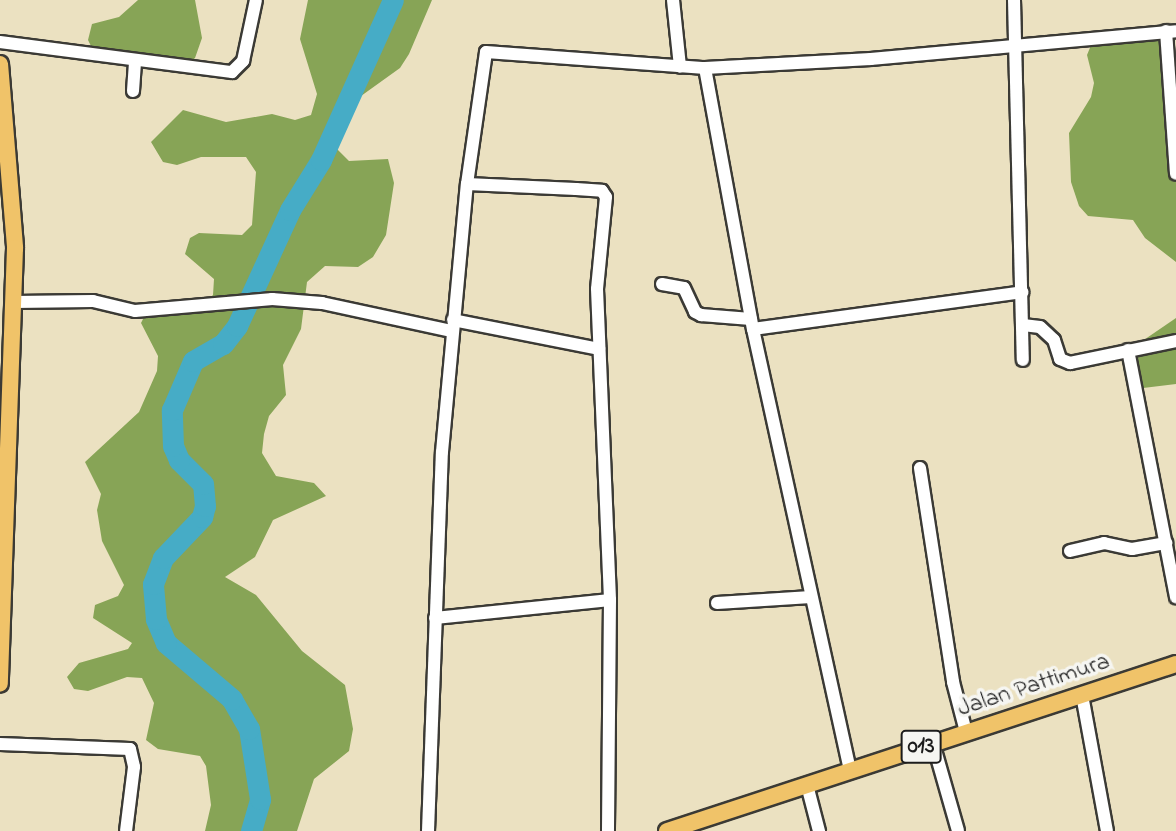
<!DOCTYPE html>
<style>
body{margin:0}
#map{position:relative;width:1176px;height:831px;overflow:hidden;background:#ebe1c1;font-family:"Indie Flower",sans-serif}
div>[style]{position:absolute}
.forest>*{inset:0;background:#87a456}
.river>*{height:21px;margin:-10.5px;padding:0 10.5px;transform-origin:10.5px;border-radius:10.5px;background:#46acc6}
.roads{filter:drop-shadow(2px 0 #3b3a35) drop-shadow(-2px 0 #3b3a35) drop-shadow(0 2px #3b3a35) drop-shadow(0 -2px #3b3a35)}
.minor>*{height:12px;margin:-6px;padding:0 6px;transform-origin:6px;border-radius:6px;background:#fff}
.major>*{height:16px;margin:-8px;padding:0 8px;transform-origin:8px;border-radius:8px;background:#f0c369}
span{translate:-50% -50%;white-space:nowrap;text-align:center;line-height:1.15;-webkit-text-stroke:7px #f6f6f2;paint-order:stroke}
.shield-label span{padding:2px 5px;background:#f6f6f2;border:2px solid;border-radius:5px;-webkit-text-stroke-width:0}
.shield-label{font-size:23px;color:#1c1c1c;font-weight:700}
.street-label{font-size:24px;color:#1c1c1c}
</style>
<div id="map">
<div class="forest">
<i style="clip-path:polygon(138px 0,195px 0,202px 38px,195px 58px,185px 66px,95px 54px,88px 40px,92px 24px,119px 17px)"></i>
<i style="clip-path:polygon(308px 0,432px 0,409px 54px,400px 68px,361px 96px,337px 149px,349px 161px,388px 159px,394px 183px,386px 235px,373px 257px,358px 267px,325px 266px,307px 282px,301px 329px,283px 365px,286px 395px,269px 416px,264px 434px,262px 453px,276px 476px,314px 483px,326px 496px,273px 520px,255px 557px,225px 577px,256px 595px,302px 651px,345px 685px,353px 729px,349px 751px,314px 779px,297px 831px,205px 831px,211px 805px,206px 766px,200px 756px,158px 749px,146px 740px,154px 703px,142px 678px,127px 677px,88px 691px,74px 689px,67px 677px,79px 663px,128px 649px,132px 643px,93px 618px,95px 605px,118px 596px,124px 585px,102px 541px,97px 510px,101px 494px,85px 462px,139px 412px,157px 371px,158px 356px,141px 323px,144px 317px,205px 302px,213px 295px,214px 279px,185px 254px,190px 238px,199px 233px,242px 235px,252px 225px,256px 172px,246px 157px,201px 157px,177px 165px,163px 162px,151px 142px,183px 110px,226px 122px,272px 114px,295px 120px,311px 115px,317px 94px,300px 39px)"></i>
<i style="clip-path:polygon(1161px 32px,1176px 56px,1176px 262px,1145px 238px,1133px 220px,1088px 216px,1079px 206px,1071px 182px,1069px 133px,1091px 97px,1094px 83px,1087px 55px,1094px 38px)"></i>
<i style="clip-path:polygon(1176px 318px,1176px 384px,1135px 389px,1135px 346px)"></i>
</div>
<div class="river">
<i style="left:251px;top:831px;width:33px;rotate:-74deg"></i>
<i style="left:260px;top:799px;width:71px;rotate:-98.9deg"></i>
<i style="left:249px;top:729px;width:34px;rotate:-120deg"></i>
<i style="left:232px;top:699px;width:87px;rotate:-139.7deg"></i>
<i style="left:166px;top:643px;width:26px;rotate:-113deg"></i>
<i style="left:156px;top:619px;width:35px;rotate:-95deg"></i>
<i style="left:153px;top:584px;width:28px;rotate:-69deg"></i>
<i style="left:163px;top:558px;width:57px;rotate:-46.4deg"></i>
<i style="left:202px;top:517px;width:11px;rotate:-75deg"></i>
<i style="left:205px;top:506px;width:22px;rotate:-95deg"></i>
<i style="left:203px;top:484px;width:34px;rotate:-135deg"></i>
<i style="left:179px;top:460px;width:15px;rotate:-113deg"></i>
<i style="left:173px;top:446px;width:36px;rotate:-92deg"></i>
<i style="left:172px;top:410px;width:53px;rotate:-66.8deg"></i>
<i style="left:193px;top:361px;width:34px;rotate:-30deg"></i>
<i style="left:223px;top:344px;width:23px;rotate:-52deg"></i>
<i style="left:237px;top:326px;width:128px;rotate:-65.4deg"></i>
<i style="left:290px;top:210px;width:59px;rotate:-58.2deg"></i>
<i style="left:321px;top:160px;width:175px;rotate:-65.8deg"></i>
</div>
<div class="roads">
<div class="minor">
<i style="left:673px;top:0;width:67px;rotate:84deg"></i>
<i style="left:1014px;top:0;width:360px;rotate:88.6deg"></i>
<i style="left:1166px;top:31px;width:143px;rotate:86deg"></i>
<i style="left:0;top:42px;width:234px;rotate:7.4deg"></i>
<i style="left:232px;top:72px;width:16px;rotate:-45deg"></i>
<i style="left:243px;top:61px;width:62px;rotate:-78deg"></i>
<i style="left:705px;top:68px;width:265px;rotate:79.6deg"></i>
<i style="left:753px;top:329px;width:452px;rotate:77.6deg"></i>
<i style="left:133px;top:91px;width:31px;rotate:-86deg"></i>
<i style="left:467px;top:184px;width:109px;rotate:2.6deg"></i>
<i style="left:576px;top:189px;width:26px;rotate:4deg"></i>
<i style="left:602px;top:191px;width:7px;rotate:56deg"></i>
<i style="left:606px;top:197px;width:92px;rotate:95.6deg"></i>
<i style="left:597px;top:289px;width:311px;rotate:87.6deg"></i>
<i style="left:610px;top:600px;width:231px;rotate:90.5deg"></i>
<i style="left:662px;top:284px;width:22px;rotate:10deg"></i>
<i style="left:684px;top:288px;width:26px;rotate:65deg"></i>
<i style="left:695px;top:312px;width:7px;rotate:27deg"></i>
<i style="left:701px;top:315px;width:50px;rotate:4.6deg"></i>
<i style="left:14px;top:302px;width:79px;rotate:-0.7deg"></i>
<i style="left:93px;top:301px;width:43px;rotate:13.4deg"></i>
<i style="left:135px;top:311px;width:138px;rotate:-5deg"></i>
<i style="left:272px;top:299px;width:50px;rotate:4.6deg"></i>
<i style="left:322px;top:303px;width:133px;rotate:12.2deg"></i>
<i style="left:453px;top:320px;width:149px;rotate:11.2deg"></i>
<i style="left:1023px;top:325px;width:17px;rotate:7deg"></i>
<i style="left:1040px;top:327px;width:19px;rotate:43deg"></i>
<i style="left:1054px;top:340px;width:20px;rotate:72deg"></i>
<i style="left:1060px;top:359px;width:11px;rotate:22deg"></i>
<i style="left:1070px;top:363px;width:108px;rotate:-11.7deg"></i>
<i style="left:753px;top:329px;width:272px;rotate:-7.8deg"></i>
<i style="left:1128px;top:350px;width:252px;rotate:79deg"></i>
<i style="left:920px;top:468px;width:217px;rotate:81.2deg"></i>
<i style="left:953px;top:682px;width:52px;rotate:75.4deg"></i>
<i style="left:1070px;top:551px;width:35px;rotate:-13deg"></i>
<i style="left:1104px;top:543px;width:29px;rotate:12deg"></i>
<i style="left:1132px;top:549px;width:35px;rotate:-10deg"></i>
<i style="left:717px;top:603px;width:94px;rotate:-3.7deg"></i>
<i style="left:435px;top:618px;width:176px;rotate:-5.9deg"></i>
<i style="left:1082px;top:695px;width:138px;rotate:79.6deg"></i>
<i style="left:933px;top:743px;width:91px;rotate:74.1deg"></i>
<i style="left:0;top:744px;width:130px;rotate:2.2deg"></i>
<i style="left:130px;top:749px;width:18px;rotate:77deg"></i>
<i style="left:134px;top:767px;width:64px;rotate:97.1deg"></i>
<i style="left:807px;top:785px;width:48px;rotate:75.4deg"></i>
<i style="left:428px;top:831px;width:379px;rotate:-87.9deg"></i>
<i style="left:442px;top:452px;width:269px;rotate:-84.7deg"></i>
<i style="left:467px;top:184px;width:133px;rotate:-81.8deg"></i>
<i style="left:486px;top:52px;width:220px;rotate:4.2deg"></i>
<i style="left:705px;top:68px;width:166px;rotate:-3.1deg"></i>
<i style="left:871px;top:59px;width:306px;rotate:-5.2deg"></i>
</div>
<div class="major">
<i style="left:0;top:64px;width:185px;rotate:85.3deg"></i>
<i style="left:15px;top:248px;width:436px;rotate:92deg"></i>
<i style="left:667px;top:831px;width:536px;rotate:-18.16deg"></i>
</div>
</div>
<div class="shield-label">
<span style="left:921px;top:747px">013</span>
</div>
<div class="street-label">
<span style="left:1034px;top:686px;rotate:-18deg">Jalan Pattimura</span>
</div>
</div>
